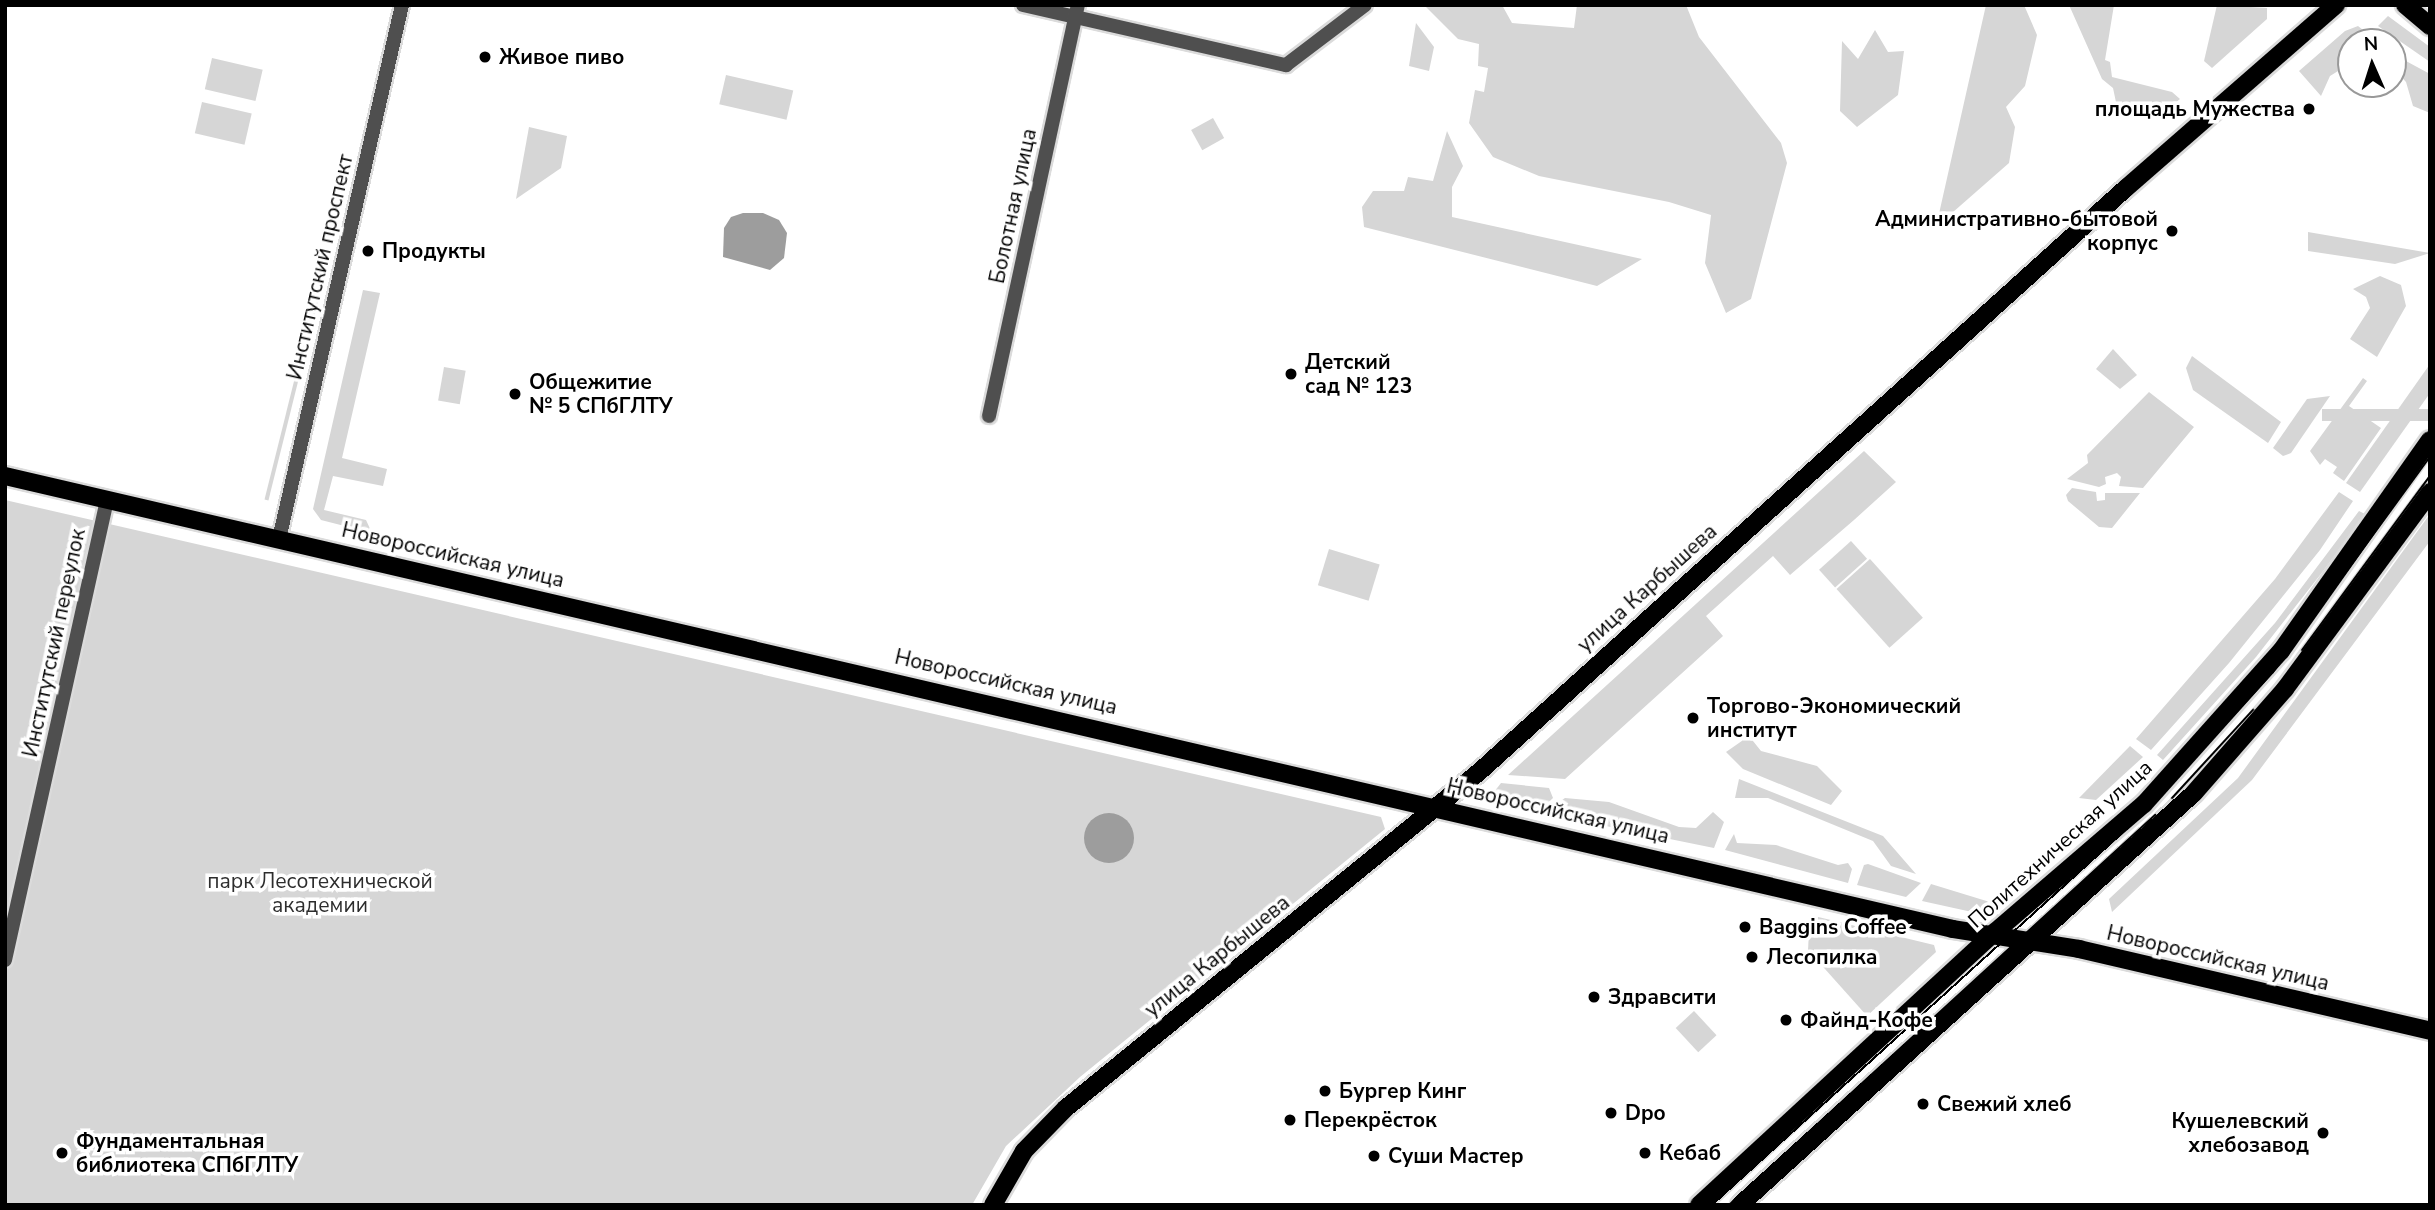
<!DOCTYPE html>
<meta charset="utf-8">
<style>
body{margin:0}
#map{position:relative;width:2435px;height:1210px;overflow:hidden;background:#fff;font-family:"Nunito Sans",sans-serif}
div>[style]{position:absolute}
.green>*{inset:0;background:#d6d6d6;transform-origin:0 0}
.water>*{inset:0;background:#9d9d9d}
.round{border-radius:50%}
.roads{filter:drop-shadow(2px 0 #dbdbdb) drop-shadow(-2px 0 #dbdbdb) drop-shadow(0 2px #dbdbdb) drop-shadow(0 -2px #dbdbdb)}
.minor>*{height:14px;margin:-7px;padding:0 7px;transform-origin:7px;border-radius:7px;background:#4f4f4f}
.major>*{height:18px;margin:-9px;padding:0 9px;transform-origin:9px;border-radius:9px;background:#000}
.tram>*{height:2px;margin:-1px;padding:0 1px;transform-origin:1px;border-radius:1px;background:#000}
.dots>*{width:19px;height:19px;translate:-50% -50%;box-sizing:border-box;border:4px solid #fff;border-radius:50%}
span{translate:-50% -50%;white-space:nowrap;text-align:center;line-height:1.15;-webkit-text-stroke:7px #fff;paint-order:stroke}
.poi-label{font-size:21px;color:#000;font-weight:700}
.left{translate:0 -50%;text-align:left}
.right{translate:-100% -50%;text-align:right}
.street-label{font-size:21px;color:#000}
.park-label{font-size:21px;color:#2d2d2d}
.frame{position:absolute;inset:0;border:7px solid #000;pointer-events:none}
.north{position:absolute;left:2337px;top:28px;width:70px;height:70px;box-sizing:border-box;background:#fff;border:2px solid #999;border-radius:50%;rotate:357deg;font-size:19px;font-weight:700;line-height:28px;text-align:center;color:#000}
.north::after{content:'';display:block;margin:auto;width:24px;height:32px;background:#000;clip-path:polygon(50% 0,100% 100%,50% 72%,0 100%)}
</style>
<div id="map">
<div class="green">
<i style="clip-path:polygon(1424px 5px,1502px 5px,1512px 23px,1574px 28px,1577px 5px,1686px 5px,1699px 37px,1781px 143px,1787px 163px,1751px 299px,1726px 313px,1705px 263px,1711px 215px,1669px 202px,1539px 176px,1493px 157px,1469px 123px,1475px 90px,1484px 92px,1488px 68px,1478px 66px,1479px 44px,1458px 39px)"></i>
<i style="clip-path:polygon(1986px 5px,2024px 5px,2037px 35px,2025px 86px,2006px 107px,2015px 127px,2009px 163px,1936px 227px)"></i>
<i style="clip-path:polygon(2069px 5px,2114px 5px,2105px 60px,2110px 62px,2112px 77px,2172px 92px,2180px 99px,2163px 113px,2117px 107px,2113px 88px,2102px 79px)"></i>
<i style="clip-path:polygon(2217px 5px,2267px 8px,2267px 19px,2212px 68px,2204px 61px)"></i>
<i style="clip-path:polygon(2388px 16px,2430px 47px,2430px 62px,2378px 26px)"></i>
<i style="clip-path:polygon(1416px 23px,1434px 47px,1429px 71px,1409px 66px)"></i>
<i style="clip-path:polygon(2358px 26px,2378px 42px,2351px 42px,2351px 63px,2330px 76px,2321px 96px,2299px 71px,2345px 31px)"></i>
<i style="clip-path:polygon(1875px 30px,1888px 52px,1904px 51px,1898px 95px,1857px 127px,1840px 111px,1842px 41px,1858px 59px)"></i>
<i style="clip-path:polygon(2393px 54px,2430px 74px,2430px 113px,2413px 106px,2406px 82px,2393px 68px)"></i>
<i style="left:212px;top:58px;width:52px;height:32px;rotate:13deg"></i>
<i style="left:726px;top:75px;width:69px;height:30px;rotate:13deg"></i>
<i style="left:202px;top:102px;width:51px;height:32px;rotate:13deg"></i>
<i style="left:1213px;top:118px;width:23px;height:25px;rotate:61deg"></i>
<i style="clip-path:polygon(529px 127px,567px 136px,561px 168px,516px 199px)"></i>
<i style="clip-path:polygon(1447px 131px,1463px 166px,1452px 187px,1452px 217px,1642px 259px,1597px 286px,1364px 227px,1362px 207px,1373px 191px,1404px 191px,1408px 177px,1433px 181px)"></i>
<i style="clip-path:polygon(2308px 232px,2430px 253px,2395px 264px,2308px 251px)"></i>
<i style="clip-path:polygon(2380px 276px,2401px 285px,2406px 306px,2377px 357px,2350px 339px,2370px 308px,2366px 297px,2353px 289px)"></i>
<i style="left:318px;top:285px;width:4px;height:221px;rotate:14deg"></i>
<i style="clip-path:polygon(363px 290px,380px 293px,342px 458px,387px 469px,383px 486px,333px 476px,324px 510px,366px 520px,372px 533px,321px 520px,313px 509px)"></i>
<i style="clip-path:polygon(2113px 349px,2137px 375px,2120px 389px,2096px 369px)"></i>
<i style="clip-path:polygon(2192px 356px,2281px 422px,2268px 443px,2193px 390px,2186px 368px)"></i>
<i style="clip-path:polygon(2430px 364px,2430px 393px,2360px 492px,2346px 483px)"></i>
<i style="left:444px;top:367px;width:22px;height:34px;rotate:10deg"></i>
<i style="clip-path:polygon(2363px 378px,2367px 381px,2349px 406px,2381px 428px,2344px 481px,2333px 473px,2337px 467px,2325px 459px,2320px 465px,2310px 451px)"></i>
<i style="clip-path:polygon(2149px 392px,2194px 427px,2143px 488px,2119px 486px,2121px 477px,2117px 473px,2105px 477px,2106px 484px,2099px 487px,2067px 479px,2088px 463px,2087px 455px)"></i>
<i style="clip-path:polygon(2330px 396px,2291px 453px,2283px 456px,2273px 448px,2307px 399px)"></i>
<i style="left:2430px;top:409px;width:12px;height:108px;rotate:90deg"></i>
<i style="clip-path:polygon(1864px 451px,1896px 482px,1854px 520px,1790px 575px,1773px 556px,1706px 616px,1723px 636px,1565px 779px,1508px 775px)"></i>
<i style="clip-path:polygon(2072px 488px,2096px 492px,2097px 501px,2105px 500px,2105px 493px,2140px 493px,2112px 528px,2099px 527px,2068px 501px,2066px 495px)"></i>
<i style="clip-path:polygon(2339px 492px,2353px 501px,2320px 550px,2229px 663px,2151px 750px,2136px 739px,2275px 579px)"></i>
<i style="clip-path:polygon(5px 500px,1381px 817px,1385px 829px,1080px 1077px,1006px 1146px,972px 1205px,5px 1205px)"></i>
<i style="clip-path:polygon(2359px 511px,2365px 514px,2324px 570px,2256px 657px,2163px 760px,2157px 755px,2275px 623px)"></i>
<i style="clip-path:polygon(2430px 514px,2430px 541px,2252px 780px,2112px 912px,2109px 899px,2238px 778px)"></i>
<i style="left:1851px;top:541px;width:24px;height:43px;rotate:48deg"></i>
<i style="left:1329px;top:549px;width:53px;height:38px;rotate:17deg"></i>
<i style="left:1870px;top:559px;width:79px;height:45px;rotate:48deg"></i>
<i style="clip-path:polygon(1749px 736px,1761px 751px,1817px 766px,1842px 791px,1831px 805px,1743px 769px,1726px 752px)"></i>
<i style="clip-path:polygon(2130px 746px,2143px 757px,2096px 800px,2079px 798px)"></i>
<i style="clip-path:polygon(1739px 779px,1883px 836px,1916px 874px,1891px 866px,1873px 841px,1768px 798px,1735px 798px)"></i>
<i style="clip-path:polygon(1501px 783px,1549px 788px,1553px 798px,1538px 812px,1501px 803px,1494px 792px)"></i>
<i style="clip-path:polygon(1565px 798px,1609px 802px,1679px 827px,1696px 828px,1713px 812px,1724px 822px,1714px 848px,1542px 813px)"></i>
<i style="clip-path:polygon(1734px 834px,1737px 843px,1776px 845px,1838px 865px,1848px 863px,1852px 869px,1848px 883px,1725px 850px)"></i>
<i style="clip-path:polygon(1868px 864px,1921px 883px,1906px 897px,1857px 885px,1864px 865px)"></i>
<i style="clip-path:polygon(1931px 884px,1993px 903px,1972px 912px,1922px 901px)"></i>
<i style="clip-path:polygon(1810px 915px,1934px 945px,1936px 952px,1867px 1016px,1808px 950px)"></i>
<i style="left:1694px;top:1011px;width:33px;height:25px;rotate:47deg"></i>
</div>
<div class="water">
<i style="clip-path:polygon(743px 213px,763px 213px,779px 220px,787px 233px,784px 258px,770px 270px,723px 257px,724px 228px,731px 217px)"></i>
<i class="round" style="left:1084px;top:813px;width:50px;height:50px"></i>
</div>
<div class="roads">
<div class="minor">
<i style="left:1023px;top:5px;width:270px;rotate:12.9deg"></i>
<i style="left:1286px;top:65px;width:99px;rotate:-37.2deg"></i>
<i style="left:989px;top:416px;width:421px;rotate:-77.8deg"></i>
<i style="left:279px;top:539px;width:548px;rotate:-77.03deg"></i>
<i style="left:5px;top:960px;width:472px;rotate:-77.5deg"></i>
</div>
<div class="major">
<i style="left:2405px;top:5px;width:33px;rotate:40deg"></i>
<i style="left:5px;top:476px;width:2000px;rotate:13.09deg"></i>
<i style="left:1953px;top:929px;width:128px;rotate:9deg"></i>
<i style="left:2079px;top:949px;width:360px;rotate:13.1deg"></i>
<i style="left:993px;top:1205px;width:62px;rotate:-60.1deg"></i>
<i style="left:1024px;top:1151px;width:60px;rotate:-45.7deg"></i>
<i style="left:1066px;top:1108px;width:532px;rotate:-39.13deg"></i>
<i style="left:1479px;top:772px;width:872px;rotate:-42.07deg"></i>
<i style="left:2126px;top:188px;width:279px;rotate:-41.1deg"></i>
<i style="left:1699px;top:1205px;width:403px;rotate:-42.7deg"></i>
<i style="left:1995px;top:932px;width:196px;rotate:-40.7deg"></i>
<i style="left:2144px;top:804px;width:205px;rotate:-48.2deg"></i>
<i style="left:2281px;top:651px;width:258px;rotate:-54.8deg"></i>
<i style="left:1740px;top:1205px;width:613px;rotate:-42.22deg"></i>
<i style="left:2194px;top:793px;width:138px;rotate:-48.8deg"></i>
<i style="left:2285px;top:689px;width:245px;rotate:-53.6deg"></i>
</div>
</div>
<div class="tram">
<i style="left:2302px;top:650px;width:216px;rotate:-53.7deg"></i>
<i style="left:2172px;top:798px;width:120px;rotate:-47.4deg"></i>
<i style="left:1712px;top:1205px;width:579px;rotate:-42.2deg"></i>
<i style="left:2141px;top:816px;width:195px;rotate:-47.5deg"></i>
<i style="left:2273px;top:672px;width:266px;rotate:-53.9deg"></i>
<i style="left:1729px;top:1205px;width:578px;rotate:-42.47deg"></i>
</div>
<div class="dots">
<i style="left:485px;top:57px;background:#000"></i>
<i style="left:2309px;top:109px;background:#000"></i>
<i style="left:2172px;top:231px;background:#000"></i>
<i style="left:368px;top:251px;background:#000"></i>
<i style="left:1291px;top:374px;background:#000"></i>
<i style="left:515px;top:394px;background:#000"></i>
<i style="left:1693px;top:718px;background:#000"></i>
<i style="left:1745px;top:927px;background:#000"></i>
<i style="left:1752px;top:957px;background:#000"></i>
<i style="left:1594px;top:997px;background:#000"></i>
<i style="left:1786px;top:1020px;background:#000"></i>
<i style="left:1325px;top:1091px;background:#000"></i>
<i style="left:1923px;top:1104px;background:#000"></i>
<i style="left:1611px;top:1113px;background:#000"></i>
<i style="left:1290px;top:1120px;background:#000"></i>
<i style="left:2323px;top:1133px;background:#000"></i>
<i style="left:62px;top:1153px;background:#000"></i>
<i style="left:1645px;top:1153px;background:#000"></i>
<i style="left:1374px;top:1156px;background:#000"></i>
</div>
<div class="poi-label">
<span class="left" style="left:499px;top:57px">Живое пиво</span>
<span class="right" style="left:2295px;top:109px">площадь Мужества</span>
<span class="right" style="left:2158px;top:231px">Административно-бытовой<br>корпус</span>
<span class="left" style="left:382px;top:251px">Продукты</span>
<span class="left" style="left:1305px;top:374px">Детский<br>сад № 123</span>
<span class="left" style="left:529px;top:394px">Общежитие<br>№ 5 СПбГЛТУ</span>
<span class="left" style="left:1707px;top:718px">Торгово-Экономический<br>институт</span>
<span class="left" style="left:1759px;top:927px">Baggins Coffee</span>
<span class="left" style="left:1766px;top:957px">Лесопилка</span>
<span class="left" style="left:1608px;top:997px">Здравсити</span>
<span class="left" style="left:1800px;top:1020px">Файнд-Кофе</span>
<span class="left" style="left:1339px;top:1091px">Бургер Кинг</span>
<span class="left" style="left:1937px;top:1104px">Свежий хлеб</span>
<span class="left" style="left:1625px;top:1113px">Dpo</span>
<span class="left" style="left:1304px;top:1120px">Перекрёсток</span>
<span class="right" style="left:2309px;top:1133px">Кушелевский<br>хлебозавод</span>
<span class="left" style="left:76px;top:1153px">Фундаментальная<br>библиотека СПбГЛТУ</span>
<span class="left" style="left:1659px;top:1153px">Кебаб</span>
<span class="left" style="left:1388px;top:1156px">Суши Мастер</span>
</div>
<div class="street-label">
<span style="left:1013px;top:206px;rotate:-78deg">Болотная улица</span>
<span style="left:320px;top:267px;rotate:-77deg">Институтский проспект</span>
<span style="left:453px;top:555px;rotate:13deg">Новороссийская улица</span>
<span style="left:1647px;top:588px;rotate:-42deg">улица Карбышева</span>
<span style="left:54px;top:643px;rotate:-78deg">Институтский переулок</span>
<span style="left:1006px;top:682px;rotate:13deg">Новороссийская улица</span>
<span style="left:1558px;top:811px;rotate:13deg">Новороссийская улица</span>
<span style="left:2060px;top:844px;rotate:-42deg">Политехническая улица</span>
<span style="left:1217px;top:956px;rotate:-39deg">улица Карбышева</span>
<span style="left:2218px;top:958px;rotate:13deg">Новороссийская улица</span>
</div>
<div class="park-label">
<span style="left:320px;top:893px">парк Лесотехнической<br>академии</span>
</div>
<div class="frame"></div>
<div class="north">N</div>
</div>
